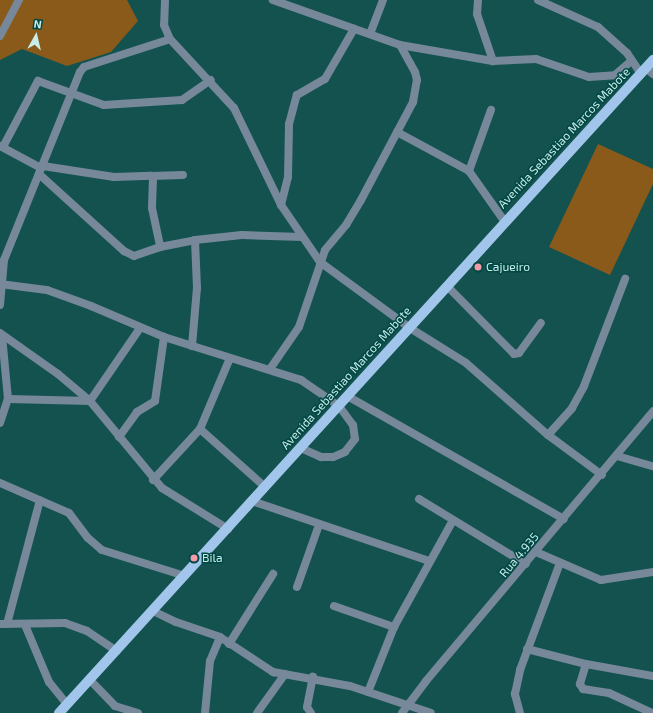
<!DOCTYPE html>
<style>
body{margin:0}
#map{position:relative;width:653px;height:713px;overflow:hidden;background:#13524f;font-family:"Exo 2",sans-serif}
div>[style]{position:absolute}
.green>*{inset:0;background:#895a1a}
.minor>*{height:8px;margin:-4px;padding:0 4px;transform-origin:4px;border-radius:4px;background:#76889a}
.major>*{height:10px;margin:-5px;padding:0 5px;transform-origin:5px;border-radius:5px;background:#a2c6eb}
.dots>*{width:11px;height:11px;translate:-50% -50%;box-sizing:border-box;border:2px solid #014744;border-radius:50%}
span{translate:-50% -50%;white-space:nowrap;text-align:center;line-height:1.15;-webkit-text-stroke:3px #014744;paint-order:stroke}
.street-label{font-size:12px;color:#c8edea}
.poi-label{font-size:12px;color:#c8edea}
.left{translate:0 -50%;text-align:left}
.north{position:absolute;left:16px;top:16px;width:40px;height:40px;-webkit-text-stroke:3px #014744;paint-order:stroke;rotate:8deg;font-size:11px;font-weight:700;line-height:16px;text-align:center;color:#c8edea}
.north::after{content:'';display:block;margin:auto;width:14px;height:18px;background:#c8edea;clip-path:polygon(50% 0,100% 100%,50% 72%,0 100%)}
</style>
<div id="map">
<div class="green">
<i style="clip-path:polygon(0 0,127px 0,138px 21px,111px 52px,67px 66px,22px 49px,0 60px)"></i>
<i style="clip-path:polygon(598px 144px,653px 169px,653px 184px,610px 275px,549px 247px)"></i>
</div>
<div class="minor">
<i style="left:165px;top:0;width:25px;rotate:92deg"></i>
<i style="left:164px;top:25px;width:15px;rotate:67deg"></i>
<i style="left:170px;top:39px;width:94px;rotate:47.2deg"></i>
<i style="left:234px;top:108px;width:108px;rotate:64.1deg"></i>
<i style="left:281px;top:205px;width:69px;rotate:55.6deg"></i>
<i style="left:320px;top:262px;width:112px;rotate:36.3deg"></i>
<i style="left:410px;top:328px;width:66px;rotate:32deg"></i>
<i style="left:466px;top:363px;width:109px;rotate:41.3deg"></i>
<i style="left:548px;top:435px;width:67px;rotate:36.5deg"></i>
<i style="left:478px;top:0;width:14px;rotate:94deg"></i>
<i style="left:477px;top:14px;width:50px;rotate:71.2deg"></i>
<i style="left:538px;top:0;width:66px;rotate:24.2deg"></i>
<i style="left:598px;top:27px;width:39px;rotate:42deg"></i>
<i style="left:627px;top:53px;width:25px;rotate:56deg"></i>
<i style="left:370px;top:34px;width:36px;rotate:-69deg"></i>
<i style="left:0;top:36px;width:41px;rotate:-62.2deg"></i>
<i style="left:400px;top:45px;width:94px;rotate:9.8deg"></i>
<i style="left:493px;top:61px;width:43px;rotate:-2.7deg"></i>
<i style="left:536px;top:59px;width:56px;rotate:18.8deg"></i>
<i style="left:589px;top:77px;width:26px;rotate:-4deg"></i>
<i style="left:615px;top:75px;width:21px;rotate:-41deg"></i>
<i style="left:646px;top:68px;width:9px;rotate:41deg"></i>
<i style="left:397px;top:132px;width:82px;rotate:28.4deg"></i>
<i style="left:469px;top:171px;width:62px;rotate:54.8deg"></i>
<i style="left:0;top:146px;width:47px;rotate:28.2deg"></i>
<i style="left:3px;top:147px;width:75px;rotate:-62.1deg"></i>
<i style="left:38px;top:81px;width:70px;rotate:20deg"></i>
<i style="left:104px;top:105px;width:78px;rotate:-3.7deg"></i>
<i style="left:182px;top:100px;width:35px;rotate:-35deg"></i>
<i style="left:43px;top:166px;width:72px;rotate:8.8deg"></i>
<i style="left:114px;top:177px;width:37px;rotate:-2deg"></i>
<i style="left:151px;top:176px;width:3px;rotate:45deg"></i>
<i style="left:153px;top:178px;width:30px;rotate:92deg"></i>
<i style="left:152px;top:208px;width:40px;rotate:78deg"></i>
<i style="left:469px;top:171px;width:65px;rotate:-70.2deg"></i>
<i style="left:39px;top:174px;width:115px;rotate:42.2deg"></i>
<i style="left:124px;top:251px;width:11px;rotate:27deg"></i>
<i style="left:134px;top:256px;width:28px;rotate:-19deg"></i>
<i style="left:160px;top:247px;width:36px;rotate:-11deg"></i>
<i style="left:195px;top:240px;width:47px;rotate:-6.1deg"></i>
<i style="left:242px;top:235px;width:60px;rotate:1.9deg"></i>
<i style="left:151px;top:176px;width:32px;rotate:-2deg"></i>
<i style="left:281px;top:205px;width:29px;rotate:-76deg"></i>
<i style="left:288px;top:177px;width:53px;rotate:-88.9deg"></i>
<i style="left:289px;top:124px;width:30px;rotate:-75deg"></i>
<i style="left:297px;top:95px;width:32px;rotate:-30deg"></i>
<i style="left:325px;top:79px;width:58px;rotate:-59.9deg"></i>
<i style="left:0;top:284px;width:47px;rotate:7.3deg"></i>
<i style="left:47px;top:290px;width:47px;rotate:20deg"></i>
<i style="left:91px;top:306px;width:79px;rotate:23deg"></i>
<i style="left:164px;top:337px;width:144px;rotate:17.4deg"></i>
<i style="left:301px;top:380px;width:46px;rotate:34.4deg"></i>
<i style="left:339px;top:406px;width:24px;rotate:54deg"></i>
<i style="left:353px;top:425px;width:14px;rotate:82deg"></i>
<i style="left:355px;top:439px;width:16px;rotate:128deg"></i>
<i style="left:345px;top:452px;width:13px;rotate:157deg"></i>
<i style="left:333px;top:457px;width:12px;rotate:180deg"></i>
<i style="left:321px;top:457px;width:22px;rotate:-156deg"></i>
<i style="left:447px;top:286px;width:95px;rotate:45.4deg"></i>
<i style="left:514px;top:354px;width:5px;rotate:-11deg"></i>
<i style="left:519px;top:353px;width:37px;rotate:-54deg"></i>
<i style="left:0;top:305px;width:45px;rotate:-84.9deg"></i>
<i style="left:4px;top:260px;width:203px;rotate:-68deg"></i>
<i style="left:80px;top:72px;width:6px;rotate:-51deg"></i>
<i style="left:84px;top:67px;width:90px;rotate:-18deg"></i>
<i style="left:0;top:333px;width:71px;rotate:35.3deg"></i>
<i style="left:58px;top:374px;width:42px;rotate:40.2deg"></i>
<i style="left:90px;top:401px;width:113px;rotate:50.4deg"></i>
<i style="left:162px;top:488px;width:78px;rotate:31.8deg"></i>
<i style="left:192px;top:346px;width:58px;rotate:-85.1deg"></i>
<i style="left:197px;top:288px;width:48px;rotate:-92.4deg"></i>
<i style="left:270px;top:369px;width:51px;rotate:-55.4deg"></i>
<i style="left:299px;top:327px;width:81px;rotate:-71.3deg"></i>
<i style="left:325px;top:250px;width:33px;rotate:-50deg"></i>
<i style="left:346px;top:225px;width:29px;rotate:-59deg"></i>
<i style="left:361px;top:200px;width:111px;rotate:-62deg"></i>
<i style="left:413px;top:102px;width:22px;rotate:-80deg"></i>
<i style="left:417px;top:80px;width:8px;rotate:-104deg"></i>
<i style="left:415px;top:72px;width:31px;rotate:-119deg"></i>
<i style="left:400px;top:45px;width:135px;rotate:-160.5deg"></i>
<i style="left:349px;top:397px;width:247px;rotate:29.6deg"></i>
<i style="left:8px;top:399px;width:82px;rotate:1.4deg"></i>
<i style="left:90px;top:401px;width:88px;rotate:-55.6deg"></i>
<i style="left:0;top:423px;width:25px;rotate:-72deg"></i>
<i style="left:8px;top:399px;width:63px;rotate:-95.4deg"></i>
<i style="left:200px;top:429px;width:87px;rotate:41.7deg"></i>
<i style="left:548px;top:435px;width:36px;rotate:-48deg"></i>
<i style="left:572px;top:408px;width:25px;rotate:-61deg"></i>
<i style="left:584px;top:386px;width:115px;rotate:-69deg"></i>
<i style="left:119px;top:437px;width:31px;rotate:-54deg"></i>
<i style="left:137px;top:412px;width:21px;rotate:-31deg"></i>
<i style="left:155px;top:401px;width:65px;rotate:-82deg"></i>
<i style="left:617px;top:456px;width:37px;rotate:16deg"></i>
<i style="left:153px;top:480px;width:69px;rotate:-47.3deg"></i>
<i style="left:200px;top:429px;width:77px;rotate:-67.1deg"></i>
<i style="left:0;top:483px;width:75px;rotate:23.5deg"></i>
<i style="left:69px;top:513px;width:31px;rotate:53deg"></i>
<i style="left:88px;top:538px;width:18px;rotate:41deg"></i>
<i style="left:102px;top:550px;width:87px;rotate:17.4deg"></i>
<i style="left:419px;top:499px;width:125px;rotate:31.3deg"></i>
<i style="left:252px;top:501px;width:187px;rotate:18.7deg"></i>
<i style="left:536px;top:552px;width:71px;rotate:23.3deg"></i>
<i style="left:601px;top:580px;width:53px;rotate:-8.7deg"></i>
<i style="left:297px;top:587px;width:66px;rotate:-70.5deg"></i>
<i style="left:334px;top:606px;width:64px;rotate:19.3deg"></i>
<i style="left:153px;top:611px;width:25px;rotate:26deg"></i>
<i style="left:176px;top:622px;width:46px;rotate:18.8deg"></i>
<i style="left:220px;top:637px;width:64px;rotate:33.4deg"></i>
<i style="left:273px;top:672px;width:78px;rotate:10.3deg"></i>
<i style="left:350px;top:686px;width:85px;rotate:18.4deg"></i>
<i style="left:0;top:624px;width:65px;rotate:-0.9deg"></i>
<i style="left:65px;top:623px;width:23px;rotate:20deg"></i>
<i style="left:87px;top:631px;width:36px;rotate:34deg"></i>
<i style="left:7px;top:624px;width:128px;rotate:-75.1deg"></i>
<i style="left:25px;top:625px;width:62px;rotate:67.2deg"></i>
<i style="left:49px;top:682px;width:28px;rotate:51deg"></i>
<i style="left:229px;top:644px;width:83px;rotate:-57.8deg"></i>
<i style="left:527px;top:649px;width:61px;rotate:14.3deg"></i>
<i style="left:586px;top:664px;width:68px;rotate:10.2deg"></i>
<i style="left:586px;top:664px;width:21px;rotate:107deg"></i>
<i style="left:580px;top:684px;width:6px;rotate:59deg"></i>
<i style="left:583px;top:689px;width:26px;rotate:9deg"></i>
<i style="left:609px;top:693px;width:47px;rotate:24.9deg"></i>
<i style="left:90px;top:680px;width:36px;rotate:46deg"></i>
<i style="left:115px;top:706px;width:24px;rotate:17deg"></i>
<i style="left:368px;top:692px;width:70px;rotate:-68.2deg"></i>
<i style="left:394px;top:627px;width:122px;rotate:-61.1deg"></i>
<i style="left:205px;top:713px;width:52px;rotate:-84.5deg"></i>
<i style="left:210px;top:661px;width:26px;rotate:-67deg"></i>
<i style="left:257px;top:713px;width:48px;rotate:-54.3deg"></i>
<i style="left:311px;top:713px;width:7px;rotate:-124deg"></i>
<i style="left:307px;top:707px;width:31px;rotate:-79deg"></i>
<i style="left:402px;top:713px;width:40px;rotate:-53deg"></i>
<i style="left:426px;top:681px;width:353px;rotate:-49.9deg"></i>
<i style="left:520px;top:713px;width:20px;rotate:-105deg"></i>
<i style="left:515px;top:694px;width:25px;rotate:-78deg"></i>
<i style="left:520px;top:670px;width:114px;rotate:-69.5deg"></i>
</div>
<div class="major">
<i style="left:59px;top:713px;width:883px;rotate:-47.71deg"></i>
</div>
<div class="dots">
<i style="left:478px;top:267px;background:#f39aa8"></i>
<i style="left:194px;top:558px;background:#f39aa8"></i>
</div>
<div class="street-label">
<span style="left:564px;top:138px;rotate:-47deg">Avenida Sebastiao Marcos Mabote</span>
<span style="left:346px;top:378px;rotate:-48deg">Avenida Sebastiao Marcos Mabote</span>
<span style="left:519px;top:555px;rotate:-50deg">Rua 4.935</span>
</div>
<div class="poi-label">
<span class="left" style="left:486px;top:267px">Cajueiro</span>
<span class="left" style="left:202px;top:558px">Bila</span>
</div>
<div class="north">N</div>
</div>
